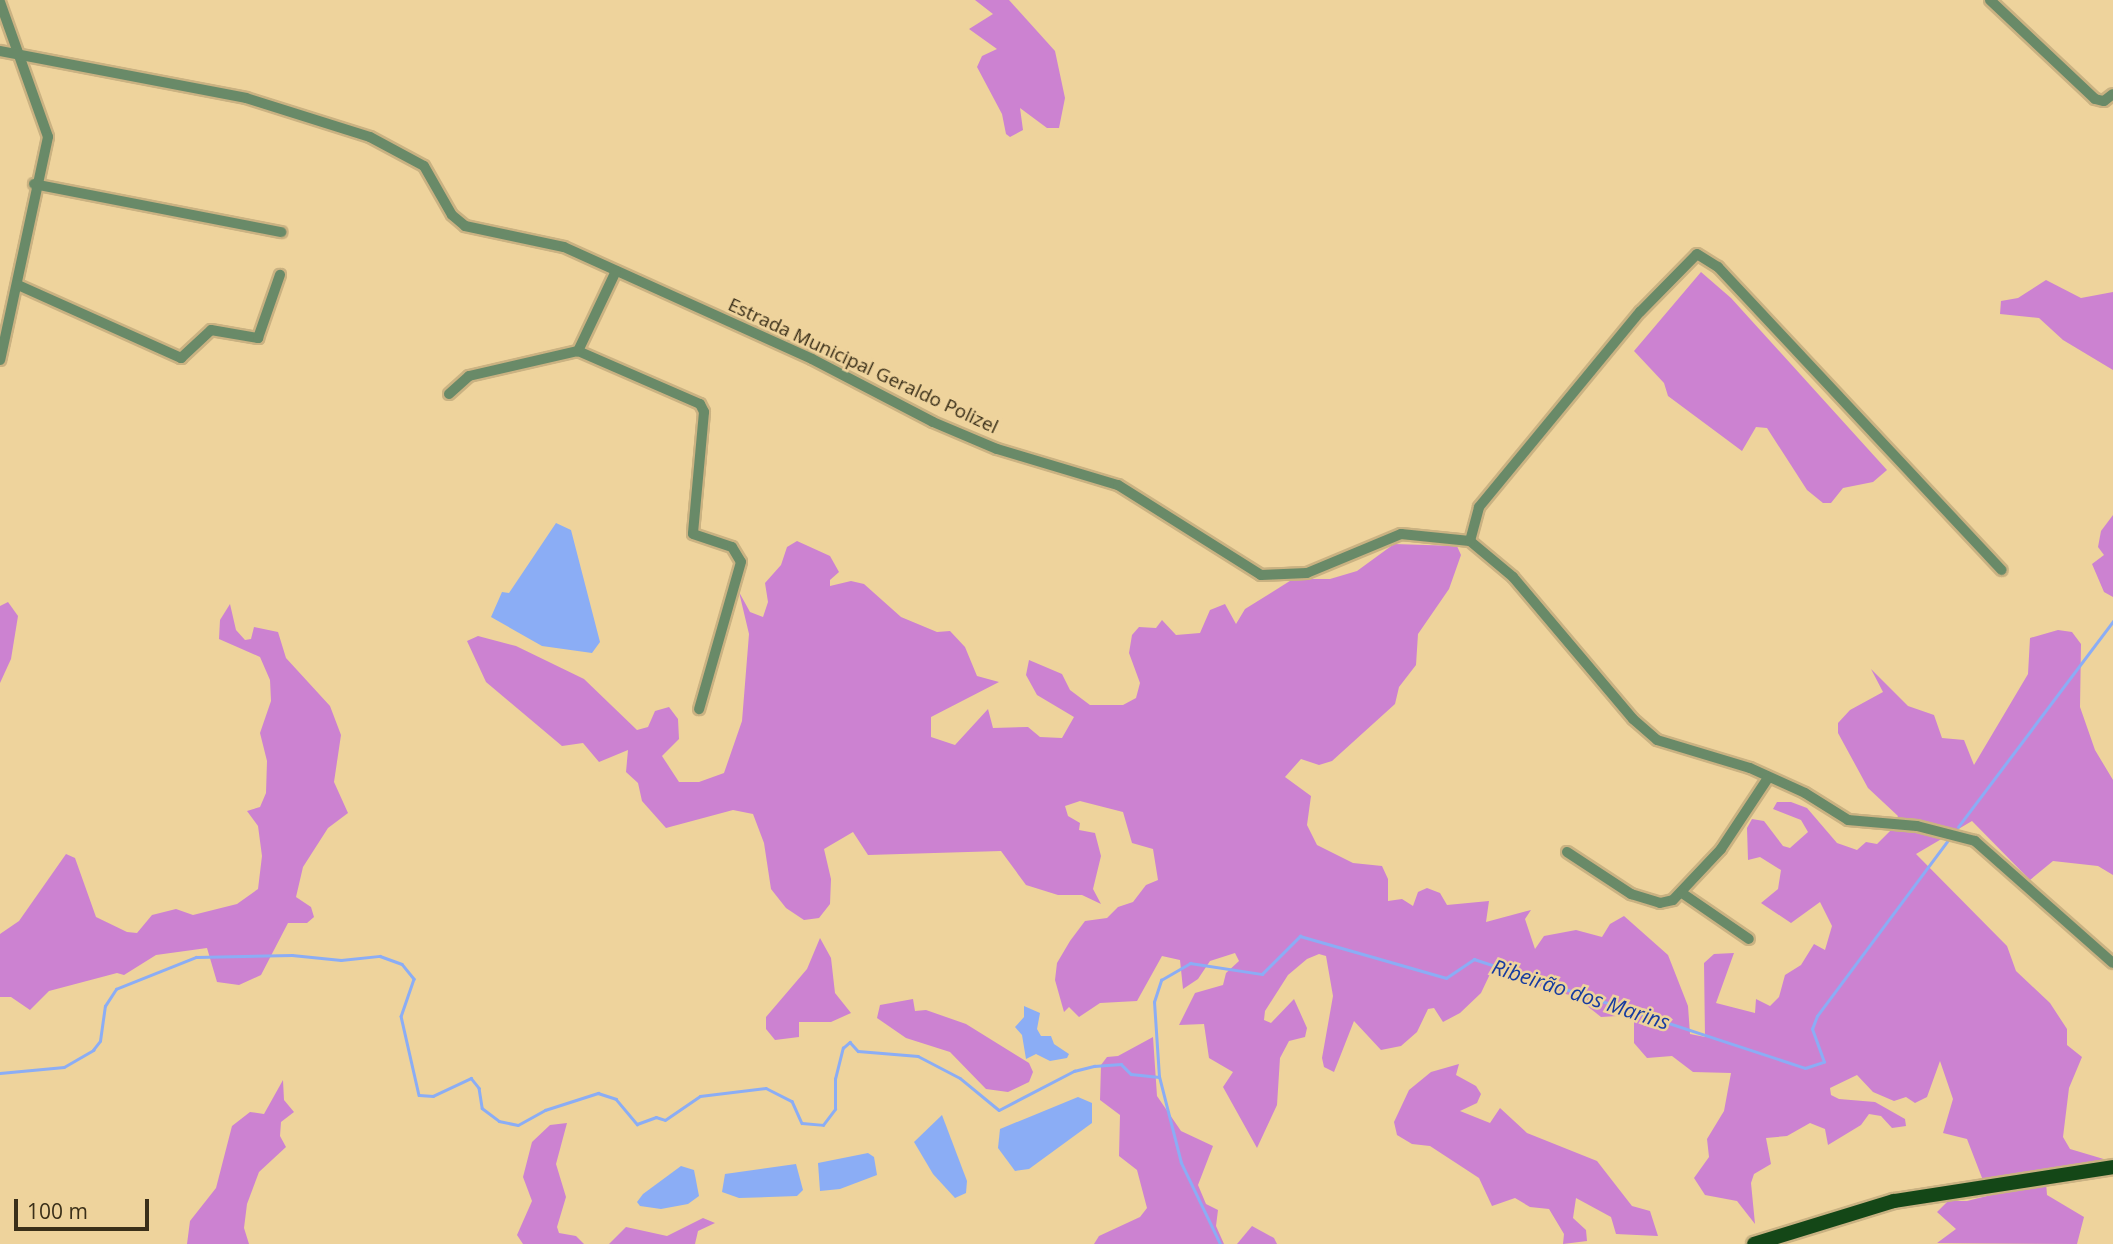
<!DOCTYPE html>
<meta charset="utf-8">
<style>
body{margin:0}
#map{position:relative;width:2113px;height:1244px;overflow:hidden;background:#eed39c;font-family:"Open Sans",sans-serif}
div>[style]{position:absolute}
.forest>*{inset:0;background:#cc82d1}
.water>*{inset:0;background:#8badf5}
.stream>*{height:2.5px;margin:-1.25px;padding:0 1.25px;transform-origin:1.25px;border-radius:1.25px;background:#8badf5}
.roads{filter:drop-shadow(2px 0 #cab282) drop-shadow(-2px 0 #cab282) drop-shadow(0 2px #cab282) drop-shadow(0 -2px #cab282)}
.minor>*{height:10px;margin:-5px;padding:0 5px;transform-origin:5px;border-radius:5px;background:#698a68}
.major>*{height:14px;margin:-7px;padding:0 7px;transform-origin:7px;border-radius:7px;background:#144717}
span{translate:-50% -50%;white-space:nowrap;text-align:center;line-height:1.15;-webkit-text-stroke:5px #eed39c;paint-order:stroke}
.street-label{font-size:19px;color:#3a2f19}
.water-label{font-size:21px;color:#163ba0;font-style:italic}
.scale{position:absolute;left:14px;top:1199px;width:135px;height:32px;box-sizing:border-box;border:4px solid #3a2f19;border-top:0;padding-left:9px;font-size:21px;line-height:24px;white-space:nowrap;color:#3a2f19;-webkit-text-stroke:5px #eed39c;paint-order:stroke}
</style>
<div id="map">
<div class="forest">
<i style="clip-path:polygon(975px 0,1009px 0,1055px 51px,1065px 98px,1059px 128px,1047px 128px,1020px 108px,1023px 130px,1010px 137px,1006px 134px,1002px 114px,977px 67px,982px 56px,997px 49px,969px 29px,993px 14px)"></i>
<i style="clip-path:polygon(1701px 272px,1731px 298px,1887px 470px,1873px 482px,1843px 488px,1831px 503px,1823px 503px,1807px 490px,1767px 428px,1756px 427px,1742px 451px,1668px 396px,1664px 383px,1634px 351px)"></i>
<i style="clip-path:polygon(2046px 280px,2081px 298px,2113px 292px,2113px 370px,2063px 340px,2039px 318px,2000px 314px,2001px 301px,2018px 298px)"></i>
<i style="clip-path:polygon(2113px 515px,2113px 597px,2104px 592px,2092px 564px,2104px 555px,2098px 547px,2101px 531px)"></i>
<i style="clip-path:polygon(797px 541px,830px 556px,839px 572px,830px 580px,830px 586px,851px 581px,864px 584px,901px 617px,937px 632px,950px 631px,965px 647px,977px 676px,999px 682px,931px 717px,931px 737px,955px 745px,988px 709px,993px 728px,1028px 727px,1040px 737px,1062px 738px,1074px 717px,1037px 695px,1026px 675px,1029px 660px,1062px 674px,1070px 690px,1090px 705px,1123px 705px,1136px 698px,1140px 683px,1129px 653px,1132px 635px,1139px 627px,1156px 628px,1162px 620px,1176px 635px,1200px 633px,1210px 610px,1225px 604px,1236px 624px,1245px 609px,1293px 579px,1330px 579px,1357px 571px,1394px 544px,1457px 546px,1461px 555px,1449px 589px,1418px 634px,1416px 665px,1399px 687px,1395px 704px,1332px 761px,1319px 765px,1301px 759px,1285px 777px,1311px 796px,1307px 825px,1317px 845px,1353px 863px,1382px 866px,1388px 879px,1388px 901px,1402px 899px,1413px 906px,1418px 892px,1427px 888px,1440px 893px,1447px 905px,1489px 901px,1486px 922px,1531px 910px,1525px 919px,1535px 949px,1544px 936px,1576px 930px,1602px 937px,1610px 924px,1624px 916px,1668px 955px,1688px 1006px,1690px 1034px,1705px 1037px,1704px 963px,1714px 954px,1734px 953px,1716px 1003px,1755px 1013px,1756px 999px,1770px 1006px,1779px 997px,1785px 975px,1801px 965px,1814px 944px,1825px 950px,1832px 926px,1820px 902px,1791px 923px,1761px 903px,1778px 889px,1781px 870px,1760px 857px,1748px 860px,1747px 828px,1752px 819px,1764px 821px,1783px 846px,1790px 848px,1808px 832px,1801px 820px,1773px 809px,1777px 802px,1791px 802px,1807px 808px,1837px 843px,1857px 850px,1866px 842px,1877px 844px,1891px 830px,1898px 816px,1868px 788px,1838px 733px,1838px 723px,1850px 710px,1883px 692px,1871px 669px,1908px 706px,1934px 715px,1942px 738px,1964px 740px,1974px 765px,2028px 674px,2030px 638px,2058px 630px,2072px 632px,2081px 644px,2080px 707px,2095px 750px,2113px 780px,2113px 875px,2098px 866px,2053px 861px,2030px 880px,1972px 821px,1916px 854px,2007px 946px,2016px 971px,2050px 1003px,2067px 1029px,2067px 1045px,2082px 1057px,2069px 1088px,2063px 1137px,2070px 1149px,2107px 1160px,2046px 1182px,2047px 1195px,2084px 1217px,2077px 1244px,1937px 1243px,1956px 1229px,1937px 1212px,1948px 1201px,1967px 1201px,2011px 1190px,1984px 1183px,1967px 1139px,1943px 1133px,1953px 1099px,1940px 1061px,1927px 1097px,1915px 1103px,1906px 1097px,1894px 1101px,1873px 1092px,1857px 1075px,1830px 1088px,1831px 1095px,1839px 1099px,1875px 1102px,1905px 1119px,1906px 1126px,1892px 1128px,1881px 1116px,1869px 1114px,1861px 1125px,1828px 1145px,1825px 1129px,1810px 1123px,1787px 1136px,1766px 1138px,1771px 1164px,1754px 1174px,1751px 1183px,1755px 1224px,1737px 1201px,1705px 1195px,1694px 1178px,1709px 1157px,1707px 1139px,1724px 1111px,1731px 1073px,1693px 1072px,1672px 1056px,1647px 1058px,1634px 1043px,1634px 1015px,1601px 1017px,1576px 997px,1491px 972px,1481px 993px,1460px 1013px,1443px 1022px,1434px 1008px,1428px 1009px,1417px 1032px,1401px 1046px,1381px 1050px,1354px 1021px,1334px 1072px,1324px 1067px,1322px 1058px,1333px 996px,1326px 956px,1319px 954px,1307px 959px,1288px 975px,1265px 1011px,1264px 1020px,1271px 1023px,1294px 999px,1307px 1028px,1305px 1037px,1289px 1041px,1280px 1058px,1277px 1105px,1257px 1148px,1223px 1087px,1233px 1072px,1209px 1058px,1204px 1024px,1179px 1025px,1195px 993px,1223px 985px,1226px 973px,1239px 961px,1235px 953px,1210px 961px,1198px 979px,1183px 989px,1180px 960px,1162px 956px,1137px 1001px,1100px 1003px,1079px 1017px,1069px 1007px,1064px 1012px,1055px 980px,1057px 963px,1070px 941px,1085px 921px,1107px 918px,1118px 907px,1133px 902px,1146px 885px,1158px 880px,1153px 849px,1132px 843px,1123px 812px,1080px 801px,1065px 806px,1068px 816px,1080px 823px,1079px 830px,1095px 833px,1101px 856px,1093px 889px,1101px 904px,1082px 895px,1058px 895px,1026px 885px,1001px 851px,868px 855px,853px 832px,824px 849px,831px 879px,830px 904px,819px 918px,804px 920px,786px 908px,771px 889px,764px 843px,753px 814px,733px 810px,666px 828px,642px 801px,638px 783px,626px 772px,628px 750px,599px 762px,583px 743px,562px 746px,486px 682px,467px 641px,478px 636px,516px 646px,584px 679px,637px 730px,648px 727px,655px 711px,669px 707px,678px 719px,679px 739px,662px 756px,679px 782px,699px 782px,724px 773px,742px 721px,749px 634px,739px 592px,750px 612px,763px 617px,768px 602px,765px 583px,781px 565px,787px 547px)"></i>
<i style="clip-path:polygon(8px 602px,18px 616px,11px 659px,0 683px,0 606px)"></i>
<i style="clip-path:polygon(230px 604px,236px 630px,245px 640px,251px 639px,254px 627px,278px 632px,286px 658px,330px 706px,341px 735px,334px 782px,348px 813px,328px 828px,303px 867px,296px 897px,311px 907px,314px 917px,307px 923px,288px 923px,261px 975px,239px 985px,217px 982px,207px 948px,156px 955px,124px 975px,117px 973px,49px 991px,30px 1010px,11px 997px,0 997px,0 934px,19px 921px,66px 854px,75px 858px,96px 917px,127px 932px,137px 933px,152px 915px,176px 909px,193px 915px,237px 904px,258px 889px,262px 856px,258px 826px,247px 811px,260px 807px,266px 793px,267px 761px,260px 733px,271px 701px,270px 680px,260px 657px,219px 639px,220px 620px)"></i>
<i style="clip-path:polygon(820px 938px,831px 958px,835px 993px,851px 1013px,831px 1022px,799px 1022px,799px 1037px,775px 1040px,766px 1029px,766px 1017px,807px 969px)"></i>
<i style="clip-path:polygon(913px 999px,915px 1011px,926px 1010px,966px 1024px,1029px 1063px,1033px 1072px,1029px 1082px,1008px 1092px,986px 1089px,950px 1052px,906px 1038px,877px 1018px,880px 1005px)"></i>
<i style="clip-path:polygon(1153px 1037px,1157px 1096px,1181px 1131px,1213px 1146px,1198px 1185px,1206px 1204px,1218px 1210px,1216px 1226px,1224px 1244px,1094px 1244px,1099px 1236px,1140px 1217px,1147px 1208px,1137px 1170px,1119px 1156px,1120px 1115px,1100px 1100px,1101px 1065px,1107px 1057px,1118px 1056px)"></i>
<i style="clip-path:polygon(1459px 1064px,1456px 1075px,1476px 1086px,1481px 1094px,1477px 1103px,1460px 1111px,1490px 1123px,1500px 1108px,1527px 1133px,1597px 1161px,1632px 1206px,1650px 1211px,1658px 1236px,1616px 1234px,1611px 1217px,1576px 1198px,1573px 1218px,1586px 1230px,1587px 1241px,1563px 1244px,1564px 1234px,1549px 1209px,1530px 1207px,1515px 1198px,1492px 1206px,1479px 1178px,1430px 1146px,1412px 1144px,1397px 1135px,1394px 1122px,1409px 1090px,1431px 1072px)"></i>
<i style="clip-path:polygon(283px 1080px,284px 1100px,294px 1112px,281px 1122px,280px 1136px,286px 1147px,259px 1172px,247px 1204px,244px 1228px,249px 1244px,187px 1244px,190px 1221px,216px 1188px,232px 1126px,250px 1112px,264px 1114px)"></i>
<i style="clip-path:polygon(567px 1123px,556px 1164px,566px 1197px,557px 1227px,559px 1233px,576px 1236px,584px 1244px,523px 1244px,517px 1235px,532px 1201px,523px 1177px,532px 1142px,550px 1125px)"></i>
<i style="clip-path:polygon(703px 1218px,715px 1223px,698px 1231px,695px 1244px,609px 1244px,626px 1227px,667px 1236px)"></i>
<i style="clip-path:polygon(1252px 1226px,1274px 1238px,1277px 1244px,1237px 1244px)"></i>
</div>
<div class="water">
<i style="clip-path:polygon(556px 523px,571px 530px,600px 642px,592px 653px,542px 646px,491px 617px,502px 592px,509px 593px)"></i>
<i style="clip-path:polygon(1024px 1006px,1040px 1013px,1037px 1029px,1041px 1036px,1051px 1036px,1054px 1044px,1069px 1054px,1067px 1058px,1050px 1061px,1036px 1054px,1026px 1059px,1022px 1035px,1015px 1027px,1024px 1017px)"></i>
<i style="clip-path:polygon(1078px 1097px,1092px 1103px,1092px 1123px,1029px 1169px,1015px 1171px,998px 1148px,1000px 1129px)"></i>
<i style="clip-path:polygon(942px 1115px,967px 1181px,966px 1193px,955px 1198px,933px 1174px,914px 1142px)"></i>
<i style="clip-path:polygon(868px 1153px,874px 1157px,877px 1175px,840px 1189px,820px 1191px,818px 1163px)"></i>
<i style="clip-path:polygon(796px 1164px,803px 1190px,797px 1196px,739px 1198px,722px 1192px,725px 1174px)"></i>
<i style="clip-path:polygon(681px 1166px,694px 1170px,699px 1196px,688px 1204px,661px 1209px,640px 1206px,637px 1202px,643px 1194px)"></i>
</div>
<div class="stream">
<i style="left:1958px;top:827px;width:258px;rotate:-53deg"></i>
<i style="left:0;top:1073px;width:64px;rotate:-5.4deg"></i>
<i style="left:64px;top:1067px;width:34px;rotate:-30deg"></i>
<i style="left:93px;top:1050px;width:11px;rotate:-52deg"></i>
<i style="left:100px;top:1041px;width:35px;rotate:-82deg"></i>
<i style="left:105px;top:1006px;width:20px;rotate:-57deg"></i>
<i style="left:116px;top:989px;width:86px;rotate:-21.8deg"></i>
<i style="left:196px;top:957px;width:96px;rotate:-1.2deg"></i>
<i style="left:292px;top:955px;width:49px;rotate:5.8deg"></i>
<i style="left:341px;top:960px;width:39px;rotate:-6deg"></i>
<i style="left:380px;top:956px;width:23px;rotate:20deg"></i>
<i style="left:402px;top:964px;width:19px;rotate:51deg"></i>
<i style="left:414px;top:979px;width:39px;rotate:109deg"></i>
<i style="left:401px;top:1016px;width:81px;rotate:77.2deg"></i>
<i style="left:419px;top:1095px;width:14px;rotate:4deg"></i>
<i style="left:433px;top:1096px;width:42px;rotate:-25.3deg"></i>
<i style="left:471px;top:1078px;width:13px;rotate:51deg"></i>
<i style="left:479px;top:1088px;width:20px;rotate:81deg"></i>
<i style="left:482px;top:1108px;width:21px;rotate:37deg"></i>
<i style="left:499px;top:1121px;width:19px;rotate:12deg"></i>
<i style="left:518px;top:1125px;width:31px;rotate:-29deg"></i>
<i style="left:545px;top:1110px;width:56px;rotate:-17.8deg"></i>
<i style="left:598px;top:1093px;width:19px;rotate:18deg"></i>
<i style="left:616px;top:1099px;width:33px;rotate:50deg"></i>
<i style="left:637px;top:1124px;width:20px;rotate:-20deg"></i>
<i style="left:656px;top:1117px;width:9px;rotate:18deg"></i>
<i style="left:665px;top:1120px;width:42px;rotate:-34.4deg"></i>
<i style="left:700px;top:1096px;width:66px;rotate:-6.9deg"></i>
<i style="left:766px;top:1088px;width:29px;rotate:27deg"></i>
<i style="left:792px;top:1101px;width:24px;rotate:66deg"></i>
<i style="left:802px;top:1123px;width:21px;rotate:5deg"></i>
<i style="left:823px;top:1125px;width:20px;rotate:-53deg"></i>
<i style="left:835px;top:1109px;width:30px;rotate:-90deg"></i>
<i style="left:835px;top:1079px;width:32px;rotate:-76deg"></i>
<i style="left:843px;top:1048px;width:9px;rotate:-41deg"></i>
<i style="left:850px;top:1042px;width:12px;rotate:48deg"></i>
<i style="left:858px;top:1051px;width:60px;rotate:4.8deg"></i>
<i style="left:918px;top:1056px;width:47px;rotate:27.6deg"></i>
<i style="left:960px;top:1078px;width:50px;rotate:39.4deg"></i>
<i style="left:999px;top:1110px;width:85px;rotate:-27.5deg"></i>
<i style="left:1074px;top:1071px;width:21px;rotate:-14deg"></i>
<i style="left:1094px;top:1066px;width:27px;rotate:-4deg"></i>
<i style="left:1121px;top:1064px;width:14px;rotate:45deg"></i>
<i style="left:1131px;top:1074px;width:28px;rotate:6deg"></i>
<i style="left:1220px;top:1244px;width:90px;rotate:-115.7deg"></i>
<i style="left:1181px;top:1163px;width:89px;rotate:-104.3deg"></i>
<i style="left:1159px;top:1077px;width:75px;rotate:-93.8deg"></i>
<i style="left:1154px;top:1002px;width:23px;rotate:-72deg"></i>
<i style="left:1161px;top:980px;width:34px;rotate:-30deg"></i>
<i style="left:1190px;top:963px;width:73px;rotate:8.7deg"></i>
<i style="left:1262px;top:974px;width:54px;rotate:-45deg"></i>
<i style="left:1300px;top:936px;width:152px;rotate:16deg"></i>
<i style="left:1446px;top:978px;width:34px;rotate:-34deg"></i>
<i style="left:1474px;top:959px;width:348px;rotate:18.2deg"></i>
<i style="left:1805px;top:1068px;width:20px;rotate:-18deg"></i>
<i style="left:1824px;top:1062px;width:35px;rotate:-110deg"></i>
<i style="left:1812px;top:1029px;width:14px;rotate:-69deg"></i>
<i style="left:1817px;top:1016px;width:219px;rotate:-53.3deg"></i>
</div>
<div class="roads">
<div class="minor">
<i style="left:1990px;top:0;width:144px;rotate:43.3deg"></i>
<i style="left:2095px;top:99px;width:9px;rotate:13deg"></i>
<i style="left:2104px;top:101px;width:11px;rotate:-38deg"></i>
<i style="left:0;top:2px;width:143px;rotate:70.4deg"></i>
<i style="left:48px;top:137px;width:228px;rotate:102.1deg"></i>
<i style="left:0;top:51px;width:250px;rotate:10.8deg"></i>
<i style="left:246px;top:98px;width:130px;rotate:17.5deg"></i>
<i style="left:370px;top:137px;width:61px;rotate:28.2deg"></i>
<i style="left:424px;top:166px;width:56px;rotate:60.3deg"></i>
<i style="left:452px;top:215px;width:17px;rotate:40deg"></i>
<i style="left:465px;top:226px;width:101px;rotate:12deg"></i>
<i style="left:564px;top:247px;width:272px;rotate:24.3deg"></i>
<i style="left:812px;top:359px;width:136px;rotate:27.5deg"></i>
<i style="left:933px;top:422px;width:69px;rotate:22.9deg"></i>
<i style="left:997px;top:449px;width:126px;rotate:16.6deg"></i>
<i style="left:1118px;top:485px;width:169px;rotate:32.2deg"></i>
<i style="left:1261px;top:575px;width:46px;rotate:-2.5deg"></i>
<i style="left:1307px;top:573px;width:102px;rotate:-22.5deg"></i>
<i style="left:1401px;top:534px;width:69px;rotate:5.8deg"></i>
<i style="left:1470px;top:541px;width:56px;rotate:39.9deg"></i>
<i style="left:1513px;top:577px;width:186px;rotate:49.8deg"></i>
<i style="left:1633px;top:719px;width:32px;rotate:41deg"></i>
<i style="left:1657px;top:740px;width:97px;rotate:16.8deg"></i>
<i style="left:1750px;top:768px;width:60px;rotate:24.4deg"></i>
<i style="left:1805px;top:793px;width:51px;rotate:32.1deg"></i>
<i style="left:1848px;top:820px;width:69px;rotate:5deg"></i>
<i style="left:1917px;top:826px;width:60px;rotate:14.5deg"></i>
<i style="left:1975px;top:841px;width:184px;rotate:41.5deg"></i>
<i style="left:34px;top:184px;width:252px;rotate:11deg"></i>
<i style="left:616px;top:271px;width:89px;rotate:115.4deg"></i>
<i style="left:578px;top:351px;width:133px;rotate:23.5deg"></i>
<i style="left:700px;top:404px;width:9px;rotate:63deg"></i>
<i style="left:704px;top:412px;width:122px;rotate:95.2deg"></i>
<i style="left:693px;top:534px;width:41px;rotate:18.4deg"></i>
<i style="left:732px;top:547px;width:17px;rotate:59deg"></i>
<i style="left:741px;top:562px;width:153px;rotate:105.9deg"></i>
<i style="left:18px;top:285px;width:179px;rotate:24.1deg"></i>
<i style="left:181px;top:358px;width:41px;rotate:-43deg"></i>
<i style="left:211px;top:330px;width:48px;rotate:9.7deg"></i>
<i style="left:258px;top:338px;width:67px;rotate:-70.8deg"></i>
<i style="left:449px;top:394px;width:27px;rotate:-42deg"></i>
<i style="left:469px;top:376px;width:112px;rotate:-12.9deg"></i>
<i style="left:1470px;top:541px;width:35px;rotate:-75deg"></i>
<i style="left:1479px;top:507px;width:253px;rotate:-50.5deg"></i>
<i style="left:1640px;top:312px;width:81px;rotate:-45.5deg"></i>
<i style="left:1697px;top:254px;width:25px;rotate:32deg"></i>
<i style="left:1718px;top:267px;width:415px;rotate:46.9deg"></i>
<i style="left:1567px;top:852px;width:77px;rotate:33.3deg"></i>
<i style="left:1631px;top:894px;width:30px;rotate:17deg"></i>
<i style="left:1660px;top:903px;width:13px;rotate:-13deg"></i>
<i style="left:1673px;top:900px;width:70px;rotate:-46.7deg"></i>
<i style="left:1721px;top:849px;width:85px;rotate:-56.5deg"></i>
<i style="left:1682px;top:893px;width:81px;rotate:34.5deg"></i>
</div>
<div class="major">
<i style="left:1754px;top:1244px;width:146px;rotate:-17.1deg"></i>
<i style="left:1894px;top:1201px;width:222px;rotate:-8.8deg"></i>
</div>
</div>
<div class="street-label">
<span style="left:863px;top:366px;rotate:25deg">Estrada Municipal Geraldo Polizel</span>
</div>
<div class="water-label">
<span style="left:1581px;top:994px;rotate:18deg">Ribeirão dos Marins</span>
</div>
<div class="scale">100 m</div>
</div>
